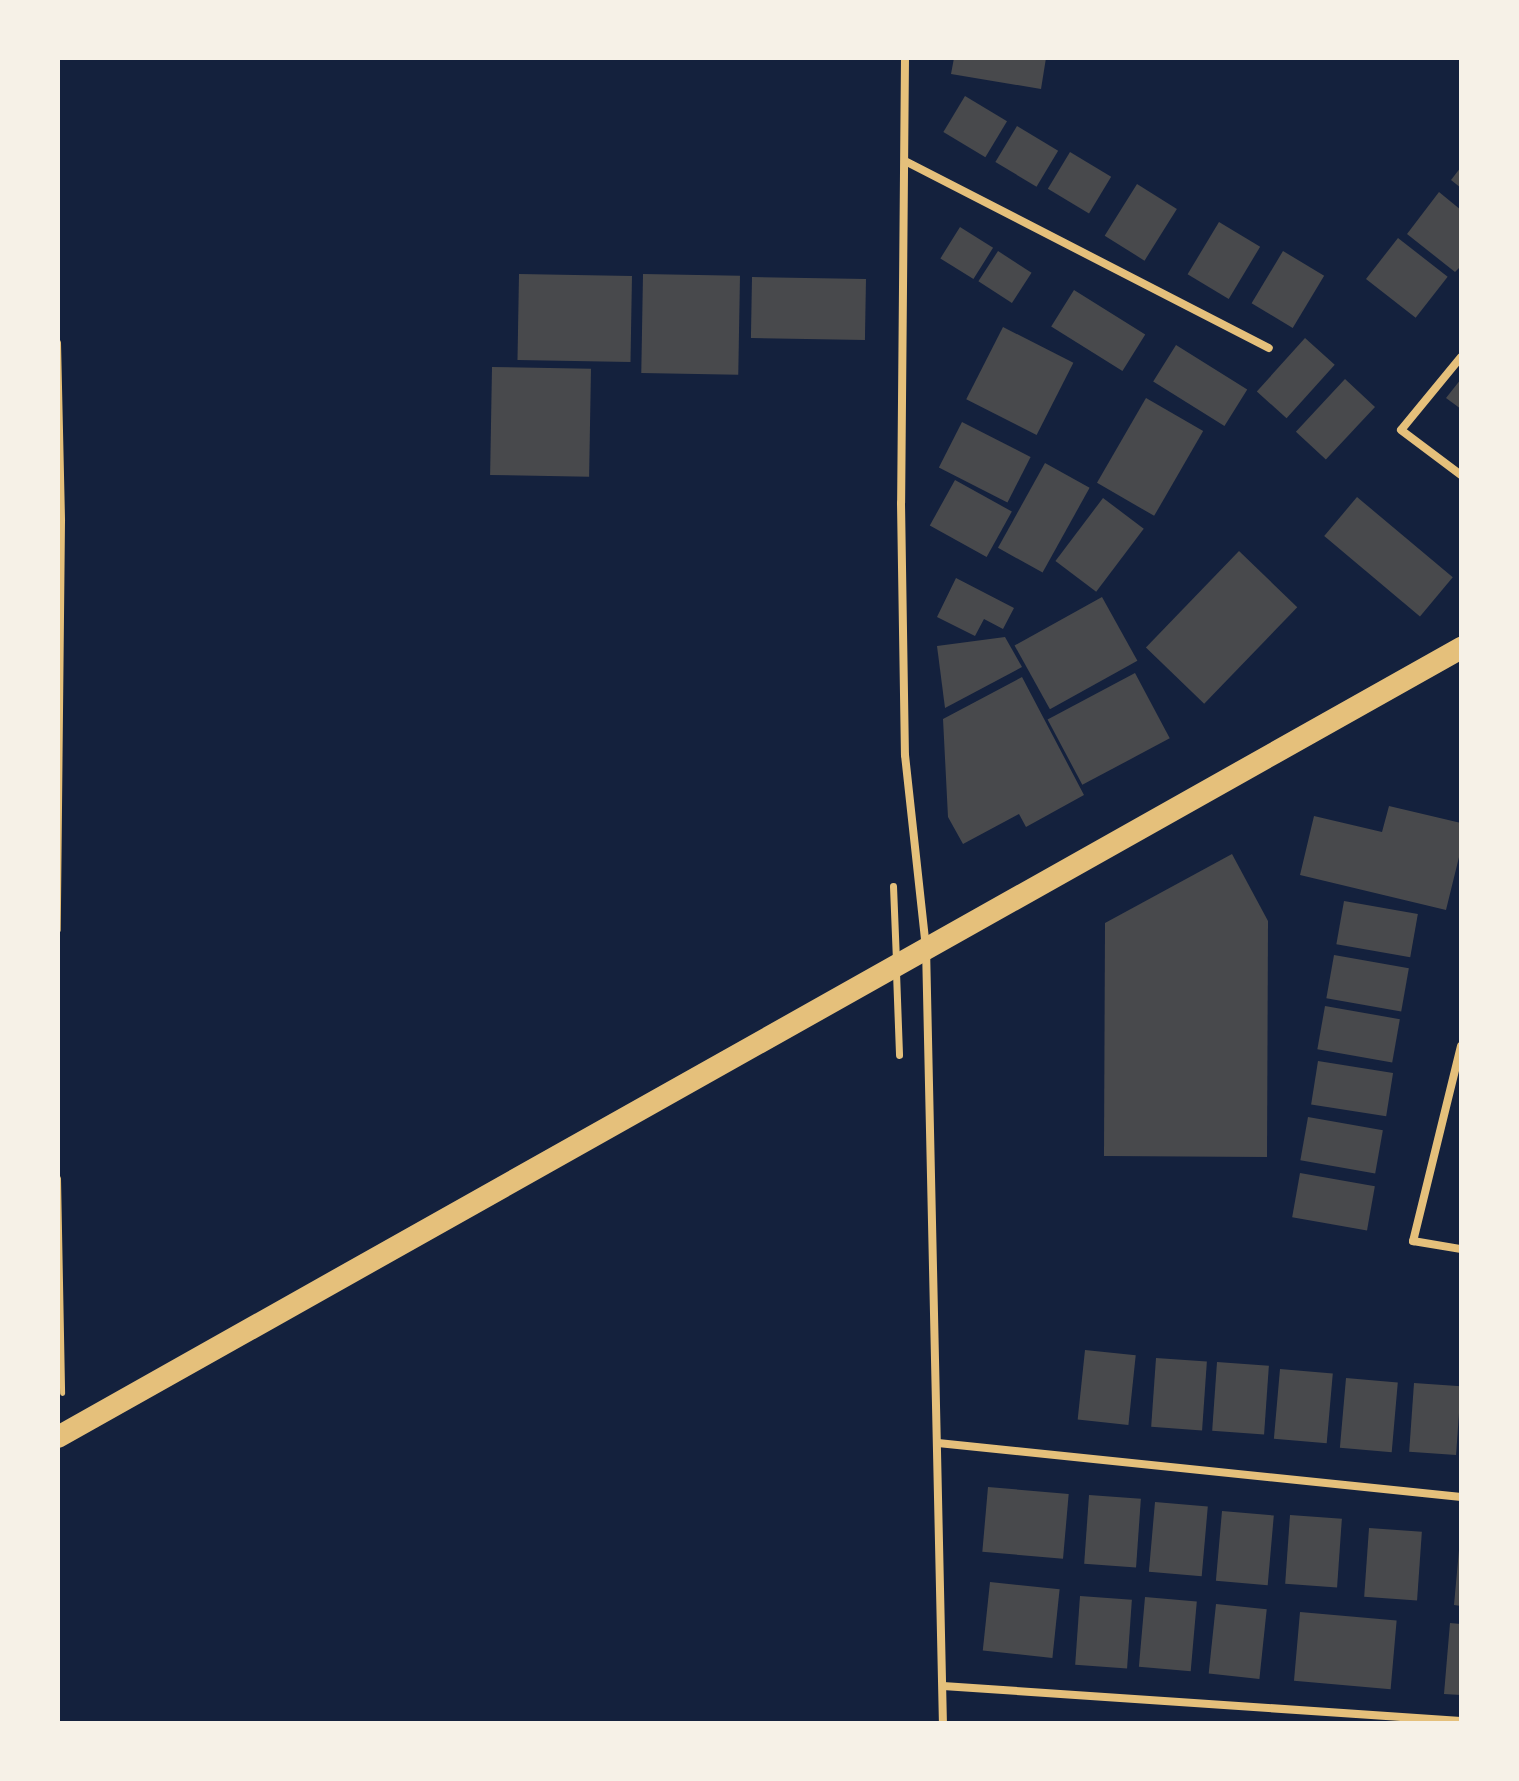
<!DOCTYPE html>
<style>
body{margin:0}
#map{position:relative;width:1519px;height:1781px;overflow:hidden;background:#14213d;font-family:"Noto Serif",serif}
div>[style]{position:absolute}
.building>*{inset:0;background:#48494c;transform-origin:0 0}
.path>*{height:5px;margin:-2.5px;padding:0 2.5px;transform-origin:2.5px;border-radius:2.5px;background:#e5c07b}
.pedestrian>*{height:7px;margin:-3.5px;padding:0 3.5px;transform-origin:3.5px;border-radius:3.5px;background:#e5c07b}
.minor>*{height:8px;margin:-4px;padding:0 4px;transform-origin:4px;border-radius:4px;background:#e5c07b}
.trunk>*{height:22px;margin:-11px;padding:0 11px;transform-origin:11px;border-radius:11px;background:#e5c07b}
span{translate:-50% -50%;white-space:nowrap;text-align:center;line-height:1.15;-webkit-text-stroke:7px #f6f1e7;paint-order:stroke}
.frame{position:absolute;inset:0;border:60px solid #f6f1e7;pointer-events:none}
</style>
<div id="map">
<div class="building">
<i style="clip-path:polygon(954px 58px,1046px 58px,1041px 89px,951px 74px)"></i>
<i style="left:965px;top:96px;width:49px;height:42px;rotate:31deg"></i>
<i style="left:1017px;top:126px;width:48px;height:42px;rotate:31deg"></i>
<i style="left:1070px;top:152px;width:48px;height:43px;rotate:31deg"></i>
<i style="clip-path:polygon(1461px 167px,1461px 188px,1451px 180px)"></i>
<i style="left:1137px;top:184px;width:47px;height:61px;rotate:32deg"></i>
<i style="clip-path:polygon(1439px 192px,1461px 210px,1461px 266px,1455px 272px,1407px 234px)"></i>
<i style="left:1219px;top:222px;width:48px;height:61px;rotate:31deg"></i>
<i style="left:960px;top:227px;width:39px;height:37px;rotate:32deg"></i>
<i style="left:1398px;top:238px;width:63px;height:52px;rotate:38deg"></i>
<i style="left:998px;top:251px;width:40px;height:36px;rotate:33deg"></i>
<i style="left:1283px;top:251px;width:48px;height:61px;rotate:31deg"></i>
<i style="left:519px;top:274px;width:113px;height:86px;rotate:1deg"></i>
<i style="left:643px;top:274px;width:97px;height:99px;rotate:1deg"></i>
<i style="left:752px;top:277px;width:114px;height:61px;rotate:1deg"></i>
<i style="left:1074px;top:290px;width:84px;height:43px;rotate:32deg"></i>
<i style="left:1003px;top:327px;width:79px;height:81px;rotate:27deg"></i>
<i style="left:1305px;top:338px;width:40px;height:72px;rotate:42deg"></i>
<i style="left:1176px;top:345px;width:84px;height:43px;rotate:32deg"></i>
<i style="left:492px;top:367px;width:99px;height:108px;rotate:1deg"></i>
<i style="left:1345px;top:379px;width:41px;height:72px;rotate:43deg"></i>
<i style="clip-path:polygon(1461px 379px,1461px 409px,1446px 398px)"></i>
<i style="left:1146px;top:398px;width:66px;height:98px;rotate:30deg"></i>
<i style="left:962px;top:422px;width:77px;height:51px;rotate:27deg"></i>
<i style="left:1045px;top:463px;width:51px;height:97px;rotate:29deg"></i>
<i style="left:955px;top:480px;width:65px;height:52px;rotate:29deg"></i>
<i style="left:1357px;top:497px;width:125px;height:51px;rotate:40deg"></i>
<i style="left:1103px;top:498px;width:51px;height:79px;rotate:37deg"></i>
<i style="left:1239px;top:551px;width:81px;height:134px;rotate:44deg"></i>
<i style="clip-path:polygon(956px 578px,1014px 608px,1003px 629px,984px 619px,975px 636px,937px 617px)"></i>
<i style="left:1102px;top:597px;width:73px;height:100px;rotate:61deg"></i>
<i style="clip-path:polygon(1005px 637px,1022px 667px,945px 708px,937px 646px)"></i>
<i style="left:1135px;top:673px;width:74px;height:99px;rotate:62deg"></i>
<i style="clip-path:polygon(1022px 677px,1084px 795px,1026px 827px,1019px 814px,963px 844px,948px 817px,943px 719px)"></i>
<i style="clip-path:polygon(1389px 806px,1461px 823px,1461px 849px,1446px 910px,1300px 875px,1314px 816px,1382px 832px)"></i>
<i style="clip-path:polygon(1232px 854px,1268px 921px,1267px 1157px,1104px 1156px,1105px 923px)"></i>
<i style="left:1344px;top:901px;width:75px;height:44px;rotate:10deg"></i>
<i style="left:1334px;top:955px;width:76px;height:44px;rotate:10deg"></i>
<i style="left:1325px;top:1006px;width:76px;height:44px;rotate:10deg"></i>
<i style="left:1318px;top:1061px;width:76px;height:44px;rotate:9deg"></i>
<i style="left:1308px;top:1117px;width:76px;height:44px;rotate:10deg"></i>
<i style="left:1300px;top:1173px;width:76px;height:45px;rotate:10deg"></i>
<i style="left:1085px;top:1350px;width:51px;height:70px;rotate:6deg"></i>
<i style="left:1156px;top:1358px;width:51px;height:69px;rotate:4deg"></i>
<i style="left:1217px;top:1362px;width:52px;height:69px;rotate:4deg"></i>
<i style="left:1280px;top:1369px;width:53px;height:70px;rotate:5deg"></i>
<i style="left:1346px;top:1378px;width:52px;height:70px;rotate:5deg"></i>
<i style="left:1414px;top:1383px;width:47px;height:69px;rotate:4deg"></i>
<i style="left:988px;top:1487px;width:81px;height:65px;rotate:5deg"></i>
<i style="left:1089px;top:1495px;width:52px;height:69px;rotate:4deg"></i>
<i style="left:1155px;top:1502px;width:53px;height:70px;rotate:5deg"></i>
<i style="left:1222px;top:1511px;width:52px;height:70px;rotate:5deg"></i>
<i style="left:1290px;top:1515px;width:52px;height:69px;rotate:4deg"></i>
<i style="left:1369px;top:1528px;width:53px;height:69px;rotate:4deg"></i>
<i style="clip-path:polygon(1459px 1550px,1461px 1550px,1461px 1606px,1454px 1605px)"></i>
<i style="left:990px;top:1582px;width:70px;height:69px;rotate:6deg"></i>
<i style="left:1080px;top:1596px;width:52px;height:69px;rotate:4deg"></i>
<i style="left:1145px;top:1597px;width:52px;height:70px;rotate:5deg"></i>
<i style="left:1216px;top:1604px;width:51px;height:70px;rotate:6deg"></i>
<i style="left:1300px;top:1612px;width:97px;height:69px;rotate:5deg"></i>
<i style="clip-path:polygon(1450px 1623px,1461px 1624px,1461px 1695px,1444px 1694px)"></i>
</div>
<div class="path">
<i style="left:58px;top:342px;width:179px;rotate:88.7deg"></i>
<i style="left:62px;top:521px;width:409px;rotate:90.6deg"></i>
<i style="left:58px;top:1178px;width:215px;rotate:88.9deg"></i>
</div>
<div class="pedestrian">
<i style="left:893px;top:886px;width:74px;rotate:87.7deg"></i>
<i style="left:896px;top:972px;width:83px;rotate:87.9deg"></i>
</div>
<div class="minor">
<i style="left:905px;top:58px;width:445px;rotate:90.5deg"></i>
<i style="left:901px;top:503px;width:252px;rotate:89.1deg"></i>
<i style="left:905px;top:755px;width:193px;rotate:83.8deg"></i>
<i style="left:926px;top:947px;width:776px;rotate:88.75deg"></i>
<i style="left:905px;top:161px;width:409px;rotate:27.2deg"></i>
<i style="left:1461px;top:357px;width:94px;rotate:129.4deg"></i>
<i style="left:1401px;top:430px;width:75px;rotate:36.9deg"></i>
<i style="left:1461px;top:1046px;width:201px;rotate:103.8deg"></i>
<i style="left:1413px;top:1241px;width:49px;rotate:9.5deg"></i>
<i style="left:938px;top:1443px;width:526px;rotate:5.89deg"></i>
<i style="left:943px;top:1686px;width:519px;rotate:3.87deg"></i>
</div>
<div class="trunk">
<i style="left:58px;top:1437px;width:1610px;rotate:-29.35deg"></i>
</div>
<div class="frame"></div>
</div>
